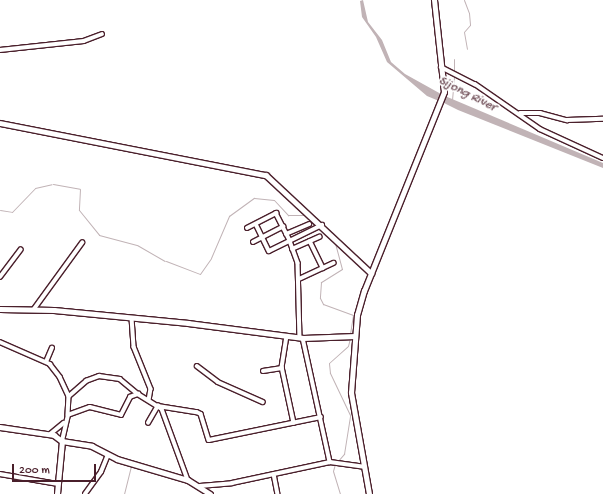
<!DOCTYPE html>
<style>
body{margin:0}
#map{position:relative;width:603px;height:494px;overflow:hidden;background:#fff;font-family:"Gochi Hand",sans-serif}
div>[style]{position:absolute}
.water>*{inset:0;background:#c1b3b6}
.stream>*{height:1px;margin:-0.5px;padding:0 0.5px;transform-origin:0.5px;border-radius:0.5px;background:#c1b3b6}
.roads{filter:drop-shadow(1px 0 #4a1f2b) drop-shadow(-1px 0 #4a1f2b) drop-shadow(0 1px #4a1f2b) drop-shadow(0 -1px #4a1f2b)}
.street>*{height:3.5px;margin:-1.75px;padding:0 1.75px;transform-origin:1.75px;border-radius:1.75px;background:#fff}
.secondary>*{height:4.5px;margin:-2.25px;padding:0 2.25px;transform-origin:2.25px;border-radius:2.25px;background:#fff}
span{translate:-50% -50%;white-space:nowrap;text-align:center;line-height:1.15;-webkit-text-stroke:3.5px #fff;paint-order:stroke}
.water-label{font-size:13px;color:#74535c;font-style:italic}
.scale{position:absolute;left:12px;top:464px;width:84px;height:18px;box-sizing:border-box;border:2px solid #4a1f2b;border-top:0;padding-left:5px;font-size:12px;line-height:14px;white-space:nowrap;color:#4a1f2b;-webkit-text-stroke:3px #fff;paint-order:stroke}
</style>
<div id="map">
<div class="water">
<i style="clip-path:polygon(363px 0,368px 22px,382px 40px,391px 62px,405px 74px,441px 94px,439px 101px,427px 96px,387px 62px,376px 37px,362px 17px,360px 1px)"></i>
<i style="clip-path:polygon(445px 96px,603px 163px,603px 168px,458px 110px,442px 102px)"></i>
</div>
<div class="stream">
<i style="left:464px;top:0;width:14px;rotate:69deg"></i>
<i style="left:469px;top:13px;width:12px;rotate:85deg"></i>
<i style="left:470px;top:25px;width:9px;rotate:131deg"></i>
<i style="left:464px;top:32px;width:17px;rotate:80deg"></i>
<i style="left:454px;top:70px;width:11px;rotate:-90deg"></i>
<i style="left:452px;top:100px;width:24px;rotate:-85deg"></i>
<i style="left:53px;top:184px;width:27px;rotate:10deg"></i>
<i style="left:80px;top:189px;width:21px;rotate:93deg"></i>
<i style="left:79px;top:210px;width:32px;rotate:51deg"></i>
<i style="left:99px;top:235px;width:39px;rotate:15deg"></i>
<i style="left:137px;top:245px;width:32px;rotate:30deg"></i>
<i style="left:0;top:210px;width:12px;rotate:9deg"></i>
<i style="left:12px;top:212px;width:33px;rotate:-46deg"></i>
<i style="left:35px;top:188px;width:17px;rotate:-13deg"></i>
<i style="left:335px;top:243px;width:27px;rotate:75deg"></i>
<i style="left:342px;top:269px;width:25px;rotate:148deg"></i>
<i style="left:321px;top:282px;width:16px;rotate:94deg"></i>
<i style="left:320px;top:298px;width:7px;rotate:63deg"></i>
<i style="left:323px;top:304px;width:32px;rotate:20deg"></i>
<i style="left:353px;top:315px;width:19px;rotate:99deg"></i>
<i style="left:166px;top:261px;width:36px;rotate:21deg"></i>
<i style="left:200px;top:274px;width:19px;rotate:-55deg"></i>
<i style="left:211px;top:258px;width:46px;rotate:-66.8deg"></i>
<i style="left:229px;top:216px;width:31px;rotate:-36deg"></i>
<i style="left:254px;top:198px;width:20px;rotate:6deg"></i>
<i style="left:274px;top:200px;width:21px;rotate:47deg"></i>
<i style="left:288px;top:215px;width:17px"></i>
<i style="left:337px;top:462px;width:11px;rotate:-49deg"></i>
<i style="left:344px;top:454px;width:39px;rotate:-81deg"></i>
<i style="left:350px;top:415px;width:47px;rotate:-115.5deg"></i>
<i style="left:330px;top:373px;width:10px;rotate:-96deg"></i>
<i style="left:329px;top:363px;width:25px;rotate:-42deg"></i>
<i style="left:348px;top:346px;width:8px;rotate:-76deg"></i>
<i style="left:335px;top:464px;width:7px;rotate:106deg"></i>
<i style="left:333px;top:471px;width:24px;rotate:73deg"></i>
<i style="left:124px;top:494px;width:30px;rotate:-76deg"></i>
</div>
<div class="roads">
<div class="street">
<i style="left:0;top:50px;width:84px;rotate:-6.1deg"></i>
<i style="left:84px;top:41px;width:19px;rotate:-21deg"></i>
<i style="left:441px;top:67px;width:38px;rotate:27deg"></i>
<i style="left:475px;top:84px;width:79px;rotate:34.7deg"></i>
<i style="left:540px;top:129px;width:69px;rotate:24.7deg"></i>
<i style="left:520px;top:113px;width:20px"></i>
<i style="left:540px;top:113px;width:28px;rotate:15deg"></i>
<i style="left:567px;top:120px;width:36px;rotate:-2deg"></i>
<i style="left:256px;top:224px;width:30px;rotate:64deg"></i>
<i style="left:269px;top:251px;width:59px;rotate:-26.1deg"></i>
<i style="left:247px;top:228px;width:33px;rotate:-27deg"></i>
<i style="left:276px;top:213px;width:31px;rotate:63deg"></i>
<i style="left:290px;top:241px;width:23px;rotate:70deg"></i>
<i style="left:298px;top:263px;width:74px;rotate:88.5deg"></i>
<i style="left:286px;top:234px;width:25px;rotate:-23deg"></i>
<i style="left:310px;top:241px;width:30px;rotate:64deg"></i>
<i style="left:253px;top:242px;width:34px;rotate:-27deg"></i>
<i style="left:292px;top:249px;width:30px;rotate:-24deg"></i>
<i style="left:0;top:277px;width:34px;rotate:-53deg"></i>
<i style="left:299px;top:279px;width:38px;rotate:-25deg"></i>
<i style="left:34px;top:309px;width:82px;rotate:-54deg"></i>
<i style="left:132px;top:318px;width:29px;rotate:86deg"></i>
<i style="left:134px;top:347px;width:45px;rotate:68deg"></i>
<i style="left:151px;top:389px;width:11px;rotate:100deg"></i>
<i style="left:287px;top:336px;width:31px;rotate:99deg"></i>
<i style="left:282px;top:367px;width:57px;rotate:77.9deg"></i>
<i style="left:303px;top:338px;width:127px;rotate:77.7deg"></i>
<i style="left:0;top:342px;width:55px;rotate:23.7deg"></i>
<i style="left:50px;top:364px;width:16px;rotate:52deg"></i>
<i style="left:60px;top:377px;width:21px;rotate:65deg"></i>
<i style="left:69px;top:396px;width:19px;rotate:93deg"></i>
<i style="left:46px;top:362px;width:15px;rotate:-67deg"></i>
<i style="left:197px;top:366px;width:26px;rotate:37deg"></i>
<i style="left:218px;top:382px;width:49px;rotate:24deg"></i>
<i style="left:263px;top:371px;width:19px;rotate:-9deg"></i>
<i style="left:69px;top:396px;width:23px;rotate:-41deg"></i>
<i style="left:86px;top:381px;width:14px;rotate:-21deg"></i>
<i style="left:99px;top:376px;width:21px;rotate:8deg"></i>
<i style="left:120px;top:379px;width:23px;rotate:40deg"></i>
<i style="left:148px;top:423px;width:20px;rotate:-60deg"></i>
<i style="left:158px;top:406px;width:39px;rotate:9deg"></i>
<i style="left:197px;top:412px;width:4px;rotate:27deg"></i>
<i style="left:201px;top:414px;width:27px;rotate:73deg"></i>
<i style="left:209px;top:440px;width:114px;rotate:-11.6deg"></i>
<i style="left:49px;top:435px;width:19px;rotate:-39deg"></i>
<i style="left:62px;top:441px;width:27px;rotate:-77deg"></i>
<i style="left:68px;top:415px;width:23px;rotate:-20deg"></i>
<i style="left:90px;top:407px;width:32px;rotate:14deg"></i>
<i style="left:121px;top:415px;width:20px;rotate:-63deg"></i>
<i style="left:130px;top:397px;width:9px;rotate:-21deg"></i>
<i style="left:138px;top:394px;width:28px;rotate:32deg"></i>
<i style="left:162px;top:409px;width:76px;rotate:69.9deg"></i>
<i style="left:0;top:474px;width:59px;rotate:9.8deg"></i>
<i style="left:274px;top:474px;width:20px;rotate:79deg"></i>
<i style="left:200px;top:486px;width:32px;rotate:-5deg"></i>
<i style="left:232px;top:483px;width:100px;rotate:-12.1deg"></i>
<i style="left:330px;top:462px;width:34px;rotate:8deg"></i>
<i style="left:85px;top:494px;width:27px;rotate:-54deg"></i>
<i style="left:101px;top:472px;width:18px;rotate:-68deg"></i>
</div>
<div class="secondary">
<i style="left:0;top:123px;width:271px;rotate:11.1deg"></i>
<i style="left:266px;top:175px;width:144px;rotate:43deg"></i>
<i style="left:0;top:309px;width:54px;rotate:1.1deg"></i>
<i style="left:54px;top:310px;width:135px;rotate:5.5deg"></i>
<i style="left:188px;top:323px;width:116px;rotate:7.4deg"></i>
<i style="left:303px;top:338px;width:52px;rotate:-2.2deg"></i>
<i style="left:0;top:427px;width:55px;rotate:8.4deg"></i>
<i style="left:54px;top:435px;width:10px;rotate:37deg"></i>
<i style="left:62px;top:441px;width:30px;rotate:9deg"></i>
<i style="left:92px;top:446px;width:28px;rotate:27deg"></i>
<i style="left:117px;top:459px;width:74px;rotate:16.5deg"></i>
<i style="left:188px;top:480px;width:26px;rotate:32deg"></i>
<i style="left:57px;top:494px;width:53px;rotate:-84.6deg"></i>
<i style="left:369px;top:494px;width:103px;rotate:-100.1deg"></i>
<i style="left:351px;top:393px;width:78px;rotate:-85.6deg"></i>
<i style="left:357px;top:315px;width:25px;rotate:-74deg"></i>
<i style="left:364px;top:291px;width:214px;rotate:-68.1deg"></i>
<i style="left:444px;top:92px;width:93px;rotate:-96.2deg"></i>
</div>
</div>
<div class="water-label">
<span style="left:467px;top:95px;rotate:27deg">Sijong River</span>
</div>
<div class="scale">200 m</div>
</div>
